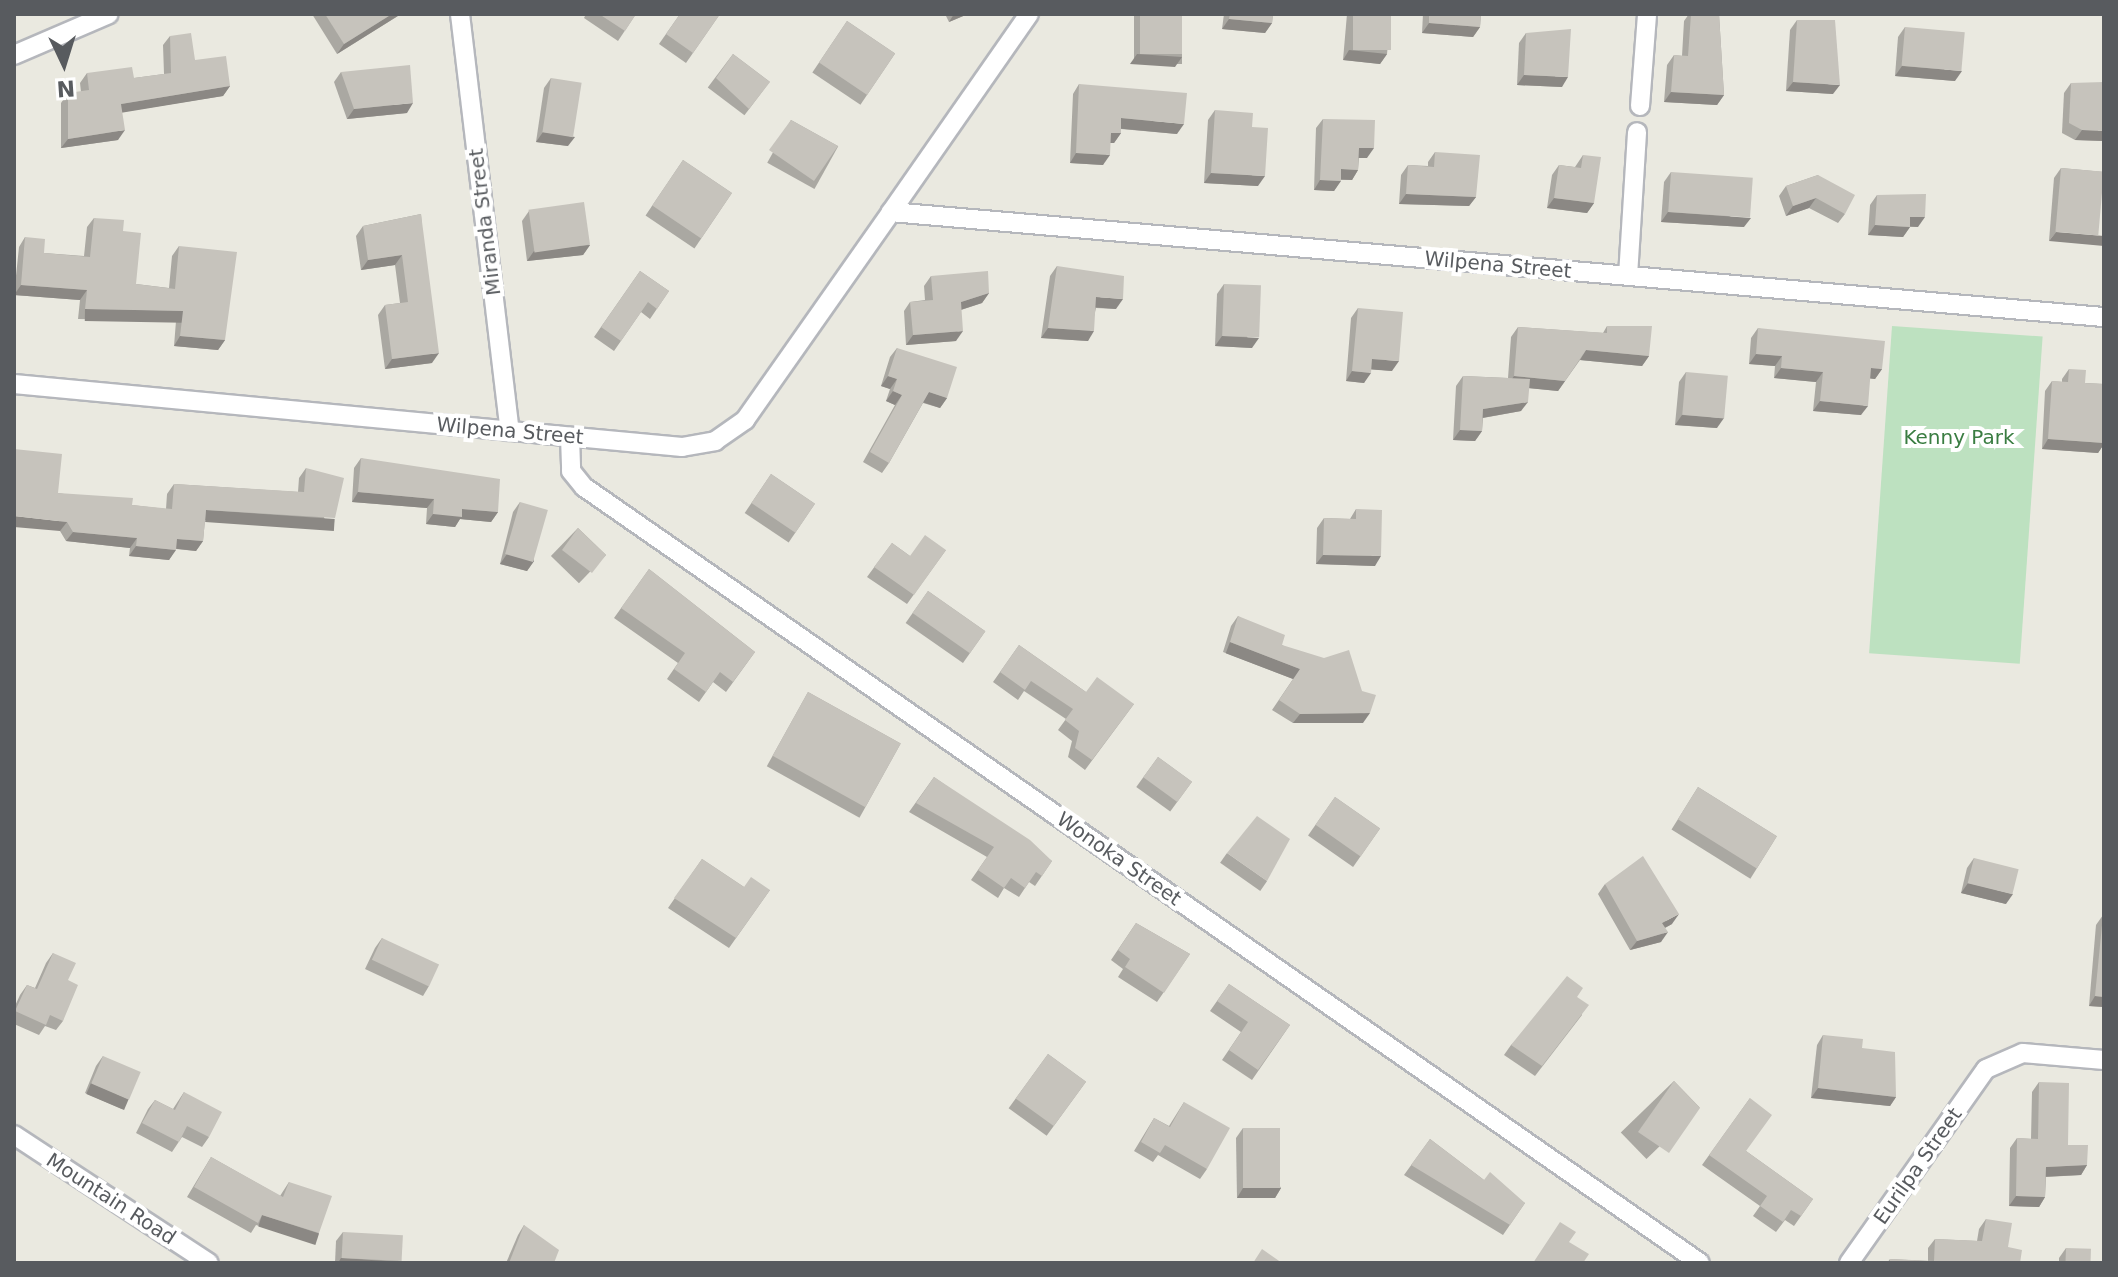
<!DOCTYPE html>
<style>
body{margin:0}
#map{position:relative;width:2118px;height:1277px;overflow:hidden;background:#eae9e0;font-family:"DejaVu Sans",sans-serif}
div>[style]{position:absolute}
.green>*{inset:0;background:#bde1c0;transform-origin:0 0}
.roads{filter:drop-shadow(2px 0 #b5b7bc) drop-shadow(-2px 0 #b5b7bc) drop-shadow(0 2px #b5b7bc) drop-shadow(0 -2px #b5b7bc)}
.minor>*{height:18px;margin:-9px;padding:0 9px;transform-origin:9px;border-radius:9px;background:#fff}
.wall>*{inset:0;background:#aaa8a2;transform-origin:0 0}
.shaded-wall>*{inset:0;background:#8b8884;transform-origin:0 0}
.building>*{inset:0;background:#c6c3bc;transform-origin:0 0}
span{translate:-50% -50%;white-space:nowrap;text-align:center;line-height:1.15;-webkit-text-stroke:8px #fff;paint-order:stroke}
.street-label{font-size:20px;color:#585b5f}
.park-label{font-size:20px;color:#3a7d42}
.frame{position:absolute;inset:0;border:16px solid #585b5f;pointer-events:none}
.north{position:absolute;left:24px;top:24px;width:80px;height:80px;-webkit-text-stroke:6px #fff;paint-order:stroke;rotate:176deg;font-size:22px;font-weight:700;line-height:32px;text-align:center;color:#585b5f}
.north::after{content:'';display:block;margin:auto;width:28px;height:36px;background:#585b5f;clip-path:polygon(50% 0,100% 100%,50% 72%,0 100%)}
</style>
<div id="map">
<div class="green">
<i style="left:1892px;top:326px;width:151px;height:328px;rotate:4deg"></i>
</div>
<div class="roads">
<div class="minor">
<i style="left:460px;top:14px;width:420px;rotate:83.2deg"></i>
<i style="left:14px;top:55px;width:103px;rotate:-23.3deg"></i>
<i style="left:1640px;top:106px;width:92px;rotate:-85.6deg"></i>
<i style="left:891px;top:212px;width:241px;rotate:-55.1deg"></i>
<i style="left:1628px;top:276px;width:144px;rotate:-86.4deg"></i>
<i style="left:14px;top:384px;width:671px;rotate:5.39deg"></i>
<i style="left:682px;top:447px;width:34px;rotate:-10deg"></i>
<i style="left:715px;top:441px;width:37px;rotate:-35deg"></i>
<i style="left:745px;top:420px;width:254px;rotate:-54.9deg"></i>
<i style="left:891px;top:212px;width:1218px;rotate:4.95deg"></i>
<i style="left:570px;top:437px;width:34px;rotate:88deg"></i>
<i style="left:571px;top:471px;width:21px;rotate:51deg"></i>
<i style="left:584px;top:487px;width:1359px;rotate:34.81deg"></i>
<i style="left:14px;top:1135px;width:233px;rotate:33.3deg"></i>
<i style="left:1849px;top:1263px;width:237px;rotate:-54.8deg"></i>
<i style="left:1986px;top:1069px;width:40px;rotate:-23.4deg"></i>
<i style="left:2023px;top:1053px;width:81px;rotate:4.9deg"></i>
</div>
</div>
<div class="wall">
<i style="clip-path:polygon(312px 14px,401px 14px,337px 54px)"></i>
<i style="clip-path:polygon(586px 14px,636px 14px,618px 41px,584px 18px)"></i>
<i style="clip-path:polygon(680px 14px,720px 14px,686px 63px,659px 44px)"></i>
<i style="clip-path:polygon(945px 14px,968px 14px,949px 22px)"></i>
<i style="left:1134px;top:14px;width:48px;height:50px"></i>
<i style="clip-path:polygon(1224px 14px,1273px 14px,1272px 23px,1265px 33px,1222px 29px)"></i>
<i style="clip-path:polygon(1347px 14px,1391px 14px,1387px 54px,1380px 64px,1343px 60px)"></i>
<i style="clip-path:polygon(1423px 14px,1481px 14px,1480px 27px,1473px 37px,1422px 33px)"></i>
<i style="clip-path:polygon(1689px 14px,1719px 14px,1724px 95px,1717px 105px,1664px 102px,1667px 65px,1674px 55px,1682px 56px,1684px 21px)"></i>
<i style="clip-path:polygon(1797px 20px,1833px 94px,1786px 91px,1790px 30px)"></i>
<i style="left:847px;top:21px;width:58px;height:62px;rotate:34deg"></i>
<i style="clip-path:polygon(1905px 27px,1955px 81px,1895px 76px,1898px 37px)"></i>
<i style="clip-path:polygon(1526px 33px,1562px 87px,1517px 85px,1519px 43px)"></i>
<i style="clip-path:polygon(170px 36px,195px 60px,230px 86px,223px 96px,122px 112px,118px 140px,61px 148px,61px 103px,68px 93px,81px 92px,80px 83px,87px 73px,134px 78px,164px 74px,163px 45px)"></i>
<i style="left:733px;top:54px;width:46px;height:42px;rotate:37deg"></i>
<i style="clip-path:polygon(341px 72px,407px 113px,347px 119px,334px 82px)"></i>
<i style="clip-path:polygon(551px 78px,568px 146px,536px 142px,544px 88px)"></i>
<i style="clip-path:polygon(2071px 83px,2104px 141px,2075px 140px,2062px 133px,2064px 93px)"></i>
<i style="clip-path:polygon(1079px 84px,1177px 134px,1121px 129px,1121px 133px,1114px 143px,1110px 143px,1103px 165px,1070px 163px,1073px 94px)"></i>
<i style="clip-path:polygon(1215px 110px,1258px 186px,1204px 183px,1208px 120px)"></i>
<i style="clip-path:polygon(1323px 119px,1367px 158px,1359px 158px,1358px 170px,1352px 180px,1341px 180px,1334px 191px,1314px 190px,1316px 128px)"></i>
<i style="left:791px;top:120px;width:54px;height:49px;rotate:29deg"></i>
<i style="clip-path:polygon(1435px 152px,1476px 197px,1469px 206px,1399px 204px,1401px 175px,1408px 165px,1428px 166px,1428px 162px)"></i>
<i style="clip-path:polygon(1583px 155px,1594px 203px,1587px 213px,1547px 208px,1552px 175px,1559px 165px,1575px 167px)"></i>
<i style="left:683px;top:160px;width:59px;height:67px;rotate:34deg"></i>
<i style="clip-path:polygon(2061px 168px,2104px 172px,2049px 241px,2054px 178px)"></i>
<i style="clip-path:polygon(1671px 172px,1744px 227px,1661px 222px,1664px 182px)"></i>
<i style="clip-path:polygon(1818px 175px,1845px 214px,1838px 223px,1809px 208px,1786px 216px,1779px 196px,1786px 186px)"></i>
<i style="clip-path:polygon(1877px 195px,1918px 227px,1910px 227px,1903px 237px,1868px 235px,1870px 205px)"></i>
<i style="clip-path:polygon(529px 211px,590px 245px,583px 255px,527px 261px,522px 221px)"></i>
<i style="clip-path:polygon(421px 214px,432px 363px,385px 369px,378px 315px,385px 305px,400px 303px,395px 265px,361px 270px,356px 236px,363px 226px)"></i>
<i style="clip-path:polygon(94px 218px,123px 231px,136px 284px,169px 288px,172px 256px,179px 246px,225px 340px,218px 350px,174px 346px,176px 321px,78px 319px,80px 300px,14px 295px,19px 247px,25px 237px,44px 253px,84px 256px,87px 227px)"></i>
<i style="clip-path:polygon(1057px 266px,1116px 309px,1096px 308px,1088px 341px,1041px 338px,1050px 276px)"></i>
<i style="clip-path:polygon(640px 271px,669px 291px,650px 319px,641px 312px,614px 351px,594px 337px)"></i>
<i style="clip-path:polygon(931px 276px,989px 293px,982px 303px,961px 310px,956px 341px,906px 345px,904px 311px,910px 302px,925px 300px,924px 286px)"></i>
<i style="clip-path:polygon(1224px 284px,1252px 348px,1215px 346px,1217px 294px)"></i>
<i style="clip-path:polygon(1358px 308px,1392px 371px,1371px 369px,1364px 383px,1346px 381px,1351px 318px)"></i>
<i style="clip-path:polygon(1607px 326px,1649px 356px,1642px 366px,1580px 360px,1558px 391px,1529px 388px,1521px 411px,1483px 418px,1482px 431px,1475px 441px,1453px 440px,1456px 386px,1463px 376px,1508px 378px,1511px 337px,1518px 327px,1603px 333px)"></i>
<i style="clip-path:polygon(1758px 328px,1882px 369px,1875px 379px,1870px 378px,1861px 415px,1813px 411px,1816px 382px,1774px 378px,1775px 366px,1749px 364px,1751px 338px)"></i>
<i style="clip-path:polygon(897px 348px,947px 398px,940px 408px,923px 403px,889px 463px,882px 473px,863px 462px,895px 405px,886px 401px,890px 389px,881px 386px,890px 357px)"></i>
<i style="clip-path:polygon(2069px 369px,2085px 383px,2104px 384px,2104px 444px,2098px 453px,2042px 449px,2045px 391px,2052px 381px,2062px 382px,2062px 379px)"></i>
<i style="clip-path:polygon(1686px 372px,1717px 428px,1675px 425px,1679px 382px)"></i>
<i style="clip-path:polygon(361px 458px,498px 512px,491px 522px,460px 519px,455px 527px,426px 524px,427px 508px,352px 502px,354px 468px)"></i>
<i style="clip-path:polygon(306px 468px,328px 528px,205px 520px,203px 541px,196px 551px,176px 549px,169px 560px,129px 556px,130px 548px,66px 541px,60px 531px,58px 493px,132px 505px,166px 509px,167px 494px,174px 484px,298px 492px,299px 478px)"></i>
<i style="left:771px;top:474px;width:53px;height:47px;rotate:34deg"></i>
<i style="clip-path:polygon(520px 502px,534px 561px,527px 571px,500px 564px,513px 512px)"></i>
<i style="clip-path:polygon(1356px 509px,1375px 566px,1316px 564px,1317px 528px,1324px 518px,1350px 519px)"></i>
<i style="left:578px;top:528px;width:39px;height:39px;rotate:44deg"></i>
<i style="clip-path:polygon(892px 543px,910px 556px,946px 550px,907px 604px,867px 577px)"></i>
<i style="clip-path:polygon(649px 569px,755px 652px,726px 692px,713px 682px,699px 702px,667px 679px,678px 663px,614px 618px)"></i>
<i style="left:928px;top:591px;width:70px;height:39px;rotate:35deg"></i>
<i style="clip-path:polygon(1238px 616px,1282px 645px,1362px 691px,1363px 723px,1293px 723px,1272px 710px,1293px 679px,1223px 652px,1231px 626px)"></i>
<i style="clip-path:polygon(1019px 645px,1086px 692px,1134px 704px,1085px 770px,1068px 757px,1072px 741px,1058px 730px,1066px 719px,1024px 691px,1018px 700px,993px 682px)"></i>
<i style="left:808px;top:692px;width:106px;height:85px;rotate:29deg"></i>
<i style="left:1158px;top:757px;width:42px;height:37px;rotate:36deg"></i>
<i style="clip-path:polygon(934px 777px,1052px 861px,1035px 886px,1029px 882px,1019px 897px,1004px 888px,998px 898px,971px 880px,987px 857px,909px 812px)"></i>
<i style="left:1698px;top:787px;width:93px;height:50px;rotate:32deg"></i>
<i style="left:1335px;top:797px;width:55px;height:47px;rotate:35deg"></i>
<i style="left:1227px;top:853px;width:49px;height:12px;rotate:35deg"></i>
<i style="clip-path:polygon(1974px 858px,2006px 904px,1961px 893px,1967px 868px)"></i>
<i style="clip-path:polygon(702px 859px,744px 887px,770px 890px,729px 948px,668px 908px)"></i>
<i style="clip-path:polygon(1605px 884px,1672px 924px,1665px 928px,1661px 942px,1630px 950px,1598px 894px)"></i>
<i style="clip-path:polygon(2103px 915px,2104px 915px,2104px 1007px,2089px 1006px,2096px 925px)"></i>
<i style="clip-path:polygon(1136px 923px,1190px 954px,1157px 1002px,1118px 977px,1123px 969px,1111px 960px)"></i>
<i style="clip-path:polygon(382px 938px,429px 986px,423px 996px,365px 969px,375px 948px)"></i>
<i style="clip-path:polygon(53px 953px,68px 980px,63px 1021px,56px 1030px,45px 1026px,39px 1035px,14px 1024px,14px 1008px,20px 995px,27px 985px,35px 988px,46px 963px)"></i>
<i style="clip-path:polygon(1229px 984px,1290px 1025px,1252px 1080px,1222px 1060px,1241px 1032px,1210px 1011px)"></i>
<i style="clip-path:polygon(1577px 997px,1582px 1015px,1535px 1076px,1504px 1055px,1511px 1045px)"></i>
<i style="clip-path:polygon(1823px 1035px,1862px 1048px,1896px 1097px,1890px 1106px,1811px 1098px,1817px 1045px)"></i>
<i style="left:1048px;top:1054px;width:47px;height:67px;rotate:36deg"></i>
<i style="clip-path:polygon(103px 1056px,122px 1109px,85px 1093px,96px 1066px)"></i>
<i style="left:1674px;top:1081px;width:37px;height:74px;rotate:46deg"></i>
<i style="clip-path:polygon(2039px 1082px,2068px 1145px,2087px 1165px,2081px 1175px,2046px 1177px,2045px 1197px,2039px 1207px,2009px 1206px,2010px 1148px,2017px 1138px,2031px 1139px,2032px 1092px)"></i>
<i style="clip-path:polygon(184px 1092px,209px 1137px,202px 1147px,182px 1137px,172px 1152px,136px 1133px,148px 1109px,155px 1100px,173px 1109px)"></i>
<i style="clip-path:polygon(1750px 1098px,1746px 1151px,1813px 1199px,1794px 1226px,1785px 1220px,1776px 1232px,1753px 1216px,1760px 1206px,1702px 1165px)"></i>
<i style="clip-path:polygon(1184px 1102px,1207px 1169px,1200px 1179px,1158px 1155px,1153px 1162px,1134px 1151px,1154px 1118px,1169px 1126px)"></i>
<i style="clip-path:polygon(1243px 1128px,1281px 1188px,1275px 1198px,1237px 1198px,1236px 1138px)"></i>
<i style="clip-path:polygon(1430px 1139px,1484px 1180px,1525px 1203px,1503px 1235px,1404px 1175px)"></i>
<i style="clip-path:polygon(211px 1157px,280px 1196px,289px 1182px,319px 1233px,312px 1243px,256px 1225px,251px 1233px,187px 1197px)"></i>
<i style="clip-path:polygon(1986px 1219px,2020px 1263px,1887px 1263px,1890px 1259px,1928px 1261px,1928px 1248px,1935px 1239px,1977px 1241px,1979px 1229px)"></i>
<i style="clip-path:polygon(524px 1225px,554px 1263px,506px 1263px,518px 1235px)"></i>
<i style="clip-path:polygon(343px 1232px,402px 1262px,335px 1263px,336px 1241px)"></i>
<i style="clip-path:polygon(2066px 1248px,2090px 1263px,2059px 1263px,2059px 1258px)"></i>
</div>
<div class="shaded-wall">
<i style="clip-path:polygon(392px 14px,401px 14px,337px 54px,344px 44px)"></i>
<i style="clip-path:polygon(954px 14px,968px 14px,949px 22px)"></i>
<i style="clip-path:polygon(1229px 19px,1272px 23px,1265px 33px,1222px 29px)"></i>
<i style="clip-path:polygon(1429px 23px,1480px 27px,1473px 37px,1422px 33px)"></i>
<i style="clip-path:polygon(1349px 50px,1387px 54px,1380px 64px,1343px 60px)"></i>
<i style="clip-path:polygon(1137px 54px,1182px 57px,1175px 67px,1130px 64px)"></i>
<i style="clip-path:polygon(1902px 66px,1962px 71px,1955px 81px,1895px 76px)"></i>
<i style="clip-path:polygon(1524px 75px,1568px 77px,1562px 87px,1517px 85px)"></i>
<i style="clip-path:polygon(1793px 82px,1840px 85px,1833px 94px,1786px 91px)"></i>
<i style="clip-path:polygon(230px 86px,223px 96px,114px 114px,121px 104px)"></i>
<i style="clip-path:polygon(1671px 92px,1724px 95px,1717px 105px,1664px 102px)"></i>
<i style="clip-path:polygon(413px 103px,407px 113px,347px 119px,354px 109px)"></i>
<i style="clip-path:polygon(1121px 118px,1184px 124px,1177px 134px,1114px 128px)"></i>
<i style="clip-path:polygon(125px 130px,118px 140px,61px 148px,68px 139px)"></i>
<i style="clip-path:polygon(2082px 130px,2104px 131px,2104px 141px,2075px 140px)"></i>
<i style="clip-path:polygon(543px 132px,575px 137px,568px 146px,536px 142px)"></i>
<i style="clip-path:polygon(1111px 133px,1121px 133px,1114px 143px,1104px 143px)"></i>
<i style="clip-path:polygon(1359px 148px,1374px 148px,1367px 158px,1352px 158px)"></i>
<i style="clip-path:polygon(1076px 153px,1110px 155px,1103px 165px,1070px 163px)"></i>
<i style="clip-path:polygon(1341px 169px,1358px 170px,1352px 180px,1335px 179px)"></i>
<i style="clip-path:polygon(1211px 173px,1265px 176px,1258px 186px,1204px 183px)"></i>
<i style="clip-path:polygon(1320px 180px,1341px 181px,1334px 191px,1314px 190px)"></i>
<i style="clip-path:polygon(1406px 194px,1476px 197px,1469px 206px,1399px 204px)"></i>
<i style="clip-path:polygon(1554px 198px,1594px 203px,1587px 213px,1547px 208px)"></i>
<i style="clip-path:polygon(1816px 198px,1809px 208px,1786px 216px,1793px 206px)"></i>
<i style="clip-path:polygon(1668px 212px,1751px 218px,1744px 227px,1661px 222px)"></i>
<i style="clip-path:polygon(1910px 217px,1925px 217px,1918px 227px,1904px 226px)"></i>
<i style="clip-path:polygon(1875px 225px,1910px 227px,1903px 237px,1868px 235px)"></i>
<i style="clip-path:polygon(2056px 232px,2104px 236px,2104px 246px,2049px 241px)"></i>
<i style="clip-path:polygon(590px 245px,583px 255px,527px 261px,534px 251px)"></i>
<i style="clip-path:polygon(402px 255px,395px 265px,361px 270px,368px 260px)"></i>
<i style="clip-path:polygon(21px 285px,87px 290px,80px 300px,14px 295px)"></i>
<i style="clip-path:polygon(989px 293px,982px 303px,954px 312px,961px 302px)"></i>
<i style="clip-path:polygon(1096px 297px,1123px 299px,1116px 309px,1090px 307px)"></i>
<i style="left:85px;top:309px;width:98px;height:12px;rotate:1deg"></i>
<i style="clip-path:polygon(1048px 328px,1094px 331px,1088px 341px,1041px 338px)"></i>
<i style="clip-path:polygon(963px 331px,956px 341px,906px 345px,913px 335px)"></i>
<i style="clip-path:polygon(180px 336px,225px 340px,218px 350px,174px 346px)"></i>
<i style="clip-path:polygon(1222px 336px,1259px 338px,1252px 348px,1215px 346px)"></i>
<i style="clip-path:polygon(1586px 350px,1649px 356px,1642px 366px,1580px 360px)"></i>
<i style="clip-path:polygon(439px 353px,432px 363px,385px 369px,392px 359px)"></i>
<i style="clip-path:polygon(1756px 354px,1782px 356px,1775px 366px,1749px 364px)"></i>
<i style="clip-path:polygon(1372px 359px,1399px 361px,1392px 371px,1365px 369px)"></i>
<i style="clip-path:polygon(1781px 368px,1823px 372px,1816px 382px,1774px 378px)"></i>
<i style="clip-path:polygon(1871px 368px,1882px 369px,1875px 379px,1864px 378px)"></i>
<i style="clip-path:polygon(1352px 371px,1371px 373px,1364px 383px,1346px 381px)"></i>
<i style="clip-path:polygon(888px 376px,897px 379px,890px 389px,881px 386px)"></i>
<i style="clip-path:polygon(1514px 376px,1565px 381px,1558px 391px,1507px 386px)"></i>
<i style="clip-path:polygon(893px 391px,902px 395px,895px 405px,886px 401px)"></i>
<i style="clip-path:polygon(929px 392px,947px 398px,940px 408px,922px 402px)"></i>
<i style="clip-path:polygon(1820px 401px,1868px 406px,1861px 415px,1813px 411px)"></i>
<i style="clip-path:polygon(1528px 402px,1521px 411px,1476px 419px,1483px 409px)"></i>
<i style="clip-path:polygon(1682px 415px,1724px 418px,1717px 428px,1675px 425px)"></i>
<i style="clip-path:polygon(1460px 430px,1482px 431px,1475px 441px,1453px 440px)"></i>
<i style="clip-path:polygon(2048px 439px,2104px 443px,2104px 444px,2098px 453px,2042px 449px)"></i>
<i style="clip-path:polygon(358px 492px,434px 499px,427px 508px,352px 502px)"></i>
<i style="clip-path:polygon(462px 509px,498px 512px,491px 522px,460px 519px,455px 527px,426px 524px,433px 514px)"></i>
<i style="left:206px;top:510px;width:129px;height:12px;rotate:4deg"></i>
<i style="clip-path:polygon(14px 516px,67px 522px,60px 531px,14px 527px)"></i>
<i style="clip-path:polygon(73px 532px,137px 538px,130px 548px,66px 541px)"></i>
<i style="clip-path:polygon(177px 539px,203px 541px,196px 551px,170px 548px)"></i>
<i style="clip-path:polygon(136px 546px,176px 550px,169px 560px,129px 556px)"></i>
<i style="clip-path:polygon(507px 554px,534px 561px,527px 571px,500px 564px)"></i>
<i style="clip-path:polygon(1323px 555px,1381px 556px,1375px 566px,1316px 564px)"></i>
<i style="left:1230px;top:642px;width:75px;height:12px;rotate:21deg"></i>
<i style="clip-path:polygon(1370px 713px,1363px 723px,1293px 723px,1300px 714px)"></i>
<i style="clip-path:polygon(1968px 883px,2013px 894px,2006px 904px,1961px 893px)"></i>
<i style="clip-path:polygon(1679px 914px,1672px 924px,1655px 933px,1662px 923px)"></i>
<i style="clip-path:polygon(1668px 932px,1661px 942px,1630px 950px,1637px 941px)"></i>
<i style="clip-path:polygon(2095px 996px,2104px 997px,2104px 1007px,2089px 1006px)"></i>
<i style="left:91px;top:1083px;width:41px;height:12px;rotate:23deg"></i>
<i style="clip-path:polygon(1818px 1088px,1896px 1097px,1890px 1106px,1811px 1098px)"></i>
<i style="clip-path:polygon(2087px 1165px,2081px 1175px,2039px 1177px,2046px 1167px)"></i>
<i style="clip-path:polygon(1243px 1188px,1281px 1188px,1275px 1198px,1237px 1198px)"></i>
<i style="clip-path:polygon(2016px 1196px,2045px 1197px,2039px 1207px,2009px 1206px)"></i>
<i style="left:262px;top:1215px;width:60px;height:12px;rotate:18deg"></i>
<i style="clip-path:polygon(341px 1258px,402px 1262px,338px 1263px)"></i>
</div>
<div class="building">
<i style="clip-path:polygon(325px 14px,392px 14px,344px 44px)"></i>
<i style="clip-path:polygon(599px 14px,636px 14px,625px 31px)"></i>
<i style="clip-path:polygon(680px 14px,720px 14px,693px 53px,666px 34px)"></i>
<i style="left:1140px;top:14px;width:42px;height:40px"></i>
<i style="clip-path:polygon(1230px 14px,1273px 14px,1272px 23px,1229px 19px)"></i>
<i style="left:1353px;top:14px;width:38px;height:36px"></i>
<i style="clip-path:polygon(1429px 14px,1481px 14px,1480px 27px,1429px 23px)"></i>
<i style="clip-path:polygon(1691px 14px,1719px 14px,1724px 95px,1671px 92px,1674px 55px,1688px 56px)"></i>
<i style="clip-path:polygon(1797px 20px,1835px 20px,1840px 85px,1793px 82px)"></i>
<i style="left:847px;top:21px;width:58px;height:50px;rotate:34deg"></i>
<i style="left:1905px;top:27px;width:60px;height:39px;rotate:5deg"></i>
<i style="clip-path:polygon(1571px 29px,1568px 77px,1524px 75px,1526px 33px)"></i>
<i style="clip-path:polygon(191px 33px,195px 60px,226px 56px,230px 86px,121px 104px,125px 130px,68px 139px,68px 93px,89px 90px,87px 73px,132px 67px,134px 78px,171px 73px,170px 36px)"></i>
<i style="clip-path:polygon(733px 54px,770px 82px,749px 109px,716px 78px)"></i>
<i style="clip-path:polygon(410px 65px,413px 103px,354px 109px,341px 72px)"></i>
<i style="left:551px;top:78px;width:31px;height:55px;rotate:9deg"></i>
<i style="clip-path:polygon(2104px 82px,2104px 131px,2082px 130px,2069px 123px,2071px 83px)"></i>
<i style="clip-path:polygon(1079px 84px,1187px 93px,1184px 124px,1121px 118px,1121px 133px,1111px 133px,1110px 155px,1076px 153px)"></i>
<i style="clip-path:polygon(1215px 110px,1253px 113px,1252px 127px,1268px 128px,1265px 176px,1211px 173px)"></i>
<i style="clip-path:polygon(1323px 119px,1375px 120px,1374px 148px,1359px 148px,1358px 170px,1341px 169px,1341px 181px,1320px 180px)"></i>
<i style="clip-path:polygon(791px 120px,838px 146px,814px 181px,769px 150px)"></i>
<i style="clip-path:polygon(1435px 152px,1480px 155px,1476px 197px,1406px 194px,1408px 165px,1434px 167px)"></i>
<i style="clip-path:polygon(1583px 155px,1601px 157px,1594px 203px,1554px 198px,1559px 165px,1581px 168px)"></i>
<i style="left:683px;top:160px;width:59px;height:55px;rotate:34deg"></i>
<i style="left:2061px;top:168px;width:43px;height:64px;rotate:5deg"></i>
<i style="left:1671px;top:172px;width:82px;height:40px;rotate:4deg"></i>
<i style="clip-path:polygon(1818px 175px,1855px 195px,1845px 214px,1816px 198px,1793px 206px,1786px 186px)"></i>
<i style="clip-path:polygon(1926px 194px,1925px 217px,1910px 217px,1910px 227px,1875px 225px,1877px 195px)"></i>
<i style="left:584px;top:202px;width:43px;height:56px;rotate:82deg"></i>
<i style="clip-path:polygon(421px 214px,439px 353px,392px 359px,385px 305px,408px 302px,402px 255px,368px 260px,363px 226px)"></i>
<i style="clip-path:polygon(94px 218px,124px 220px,123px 231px,141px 233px,136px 284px,175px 289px,179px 246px,237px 252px,225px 340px,180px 336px,183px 311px,85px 309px,87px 290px,21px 285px,25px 237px,45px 239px,44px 253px,90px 257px)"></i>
<i style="clip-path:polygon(1057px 266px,1124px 276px,1123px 299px,1096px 297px,1094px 331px,1048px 328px)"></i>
<i style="clip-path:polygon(640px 271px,669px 291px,657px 309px,648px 302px,621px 341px,601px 327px)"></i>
<i style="clip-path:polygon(988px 271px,989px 293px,961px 302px,963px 331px,913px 335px,910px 302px,933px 300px,931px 276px)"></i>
<i style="left:1224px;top:284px;width:37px;height:52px;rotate:2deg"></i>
<i style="clip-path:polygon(1358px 308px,1403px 312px,1399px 361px,1372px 359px,1371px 373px,1352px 371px)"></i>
<i style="clip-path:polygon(1607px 326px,1652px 326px,1649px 356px,1586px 350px,1565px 381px,1514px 376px,1518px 327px,1607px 333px)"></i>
<i style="clip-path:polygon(1758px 328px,1885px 341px,1882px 369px,1871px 368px,1868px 406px,1820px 401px,1823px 372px,1781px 368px,1782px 356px,1756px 354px)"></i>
<i style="clip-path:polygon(897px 348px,957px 367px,947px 398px,929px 392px,889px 463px,870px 452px,902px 395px,893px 391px,897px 379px,888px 376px)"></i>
<i style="clip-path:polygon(2069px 369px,2086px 370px,2085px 383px,2104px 384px,2104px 443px,2048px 439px,2052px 381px,2068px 382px)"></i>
<i style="left:1686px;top:372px;width:42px;height:43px;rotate:5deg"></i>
<i style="clip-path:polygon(1463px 376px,1530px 379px,1528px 402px,1483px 409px,1482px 431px,1460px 430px)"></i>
<i style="clip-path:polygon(14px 449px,62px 454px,58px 493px,133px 498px,132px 505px,172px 509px,174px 484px,304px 492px,306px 468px,344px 478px,335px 518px,206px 510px,203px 541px,177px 539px,176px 550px,136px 546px,137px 538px,73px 532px,67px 522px,14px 516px)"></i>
<i style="clip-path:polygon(361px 458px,500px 479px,498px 512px,462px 509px,462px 517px,433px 514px,434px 499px,358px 492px)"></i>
<i style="left:771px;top:474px;width:53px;height:35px;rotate:34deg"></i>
<i style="left:520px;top:502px;width:29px;height:54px;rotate:16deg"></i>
<i style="clip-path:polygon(1356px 509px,1382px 510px,1381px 556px,1323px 555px,1324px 518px,1356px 519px)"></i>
<i style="clip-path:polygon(578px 528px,606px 555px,592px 573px,562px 550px)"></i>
<i style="clip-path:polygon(925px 535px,946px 550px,914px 595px,874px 567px,892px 543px,910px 556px)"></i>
<i style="clip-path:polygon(649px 569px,755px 652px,733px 682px,720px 672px,706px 692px,674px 669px,685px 653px,621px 608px)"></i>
<i style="left:928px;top:591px;width:70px;height:27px;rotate:35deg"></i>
<i style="clip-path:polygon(1238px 616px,1285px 635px,1282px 645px,1324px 658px,1349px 650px,1362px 691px,1376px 695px,1370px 713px,1300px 714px,1279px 700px,1300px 669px,1230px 642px)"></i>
<i style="clip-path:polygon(1019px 645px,1086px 692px,1097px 677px,1134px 704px,1092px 760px,1075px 748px,1079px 731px,1065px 720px,1073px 709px,1031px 681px,1025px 690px,1000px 672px)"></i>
<i style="left:808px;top:692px;width:106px;height:73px;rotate:29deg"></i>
<i style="left:1158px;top:757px;width:42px;height:25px;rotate:36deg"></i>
<i style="clip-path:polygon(934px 777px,1030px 840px,1052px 861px,1042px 876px,1036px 872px,1025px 888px,1011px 878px,1004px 888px,978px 870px,994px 847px,916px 803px)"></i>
<i style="left:1698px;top:787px;width:93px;height:38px;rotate:32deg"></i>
<i style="left:1335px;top:797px;width:55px;height:34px;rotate:35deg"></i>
<i style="clip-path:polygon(1257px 816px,1290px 839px,1267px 881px,1227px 853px)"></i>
<i style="clip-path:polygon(1643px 856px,1679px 914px,1662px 923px,1668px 932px,1637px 941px,1605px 884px)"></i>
<i style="left:1974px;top:858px;width:46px;height:26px;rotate:14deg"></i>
<i style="clip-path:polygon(702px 859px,744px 887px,751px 877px,770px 890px,736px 938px,674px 898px)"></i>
<i style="clip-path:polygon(2103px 915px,2104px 915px,2104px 997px,2095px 996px)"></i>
<i style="clip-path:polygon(1136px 923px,1190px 954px,1164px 993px,1125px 967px,1130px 959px,1118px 950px)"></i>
<i style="left:382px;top:938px;width:63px;height:24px;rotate:25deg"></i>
<i style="clip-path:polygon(53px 953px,76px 963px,68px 980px,78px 985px,63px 1021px,50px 1015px,46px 1025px,15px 1011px,27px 985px,37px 989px)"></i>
<i style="clip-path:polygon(1567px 976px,1583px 988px,1577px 997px,1589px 1005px,1542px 1066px,1511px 1045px)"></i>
<i style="clip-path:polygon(1229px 984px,1290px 1025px,1258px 1070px,1229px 1050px,1248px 1022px,1217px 1001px)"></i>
<i style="clip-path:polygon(1823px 1035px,1863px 1039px,1862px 1048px,1895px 1052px,1896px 1097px,1818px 1088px)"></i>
<i style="left:1048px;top:1054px;width:47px;height:55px;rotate:36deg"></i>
<i style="left:103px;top:1056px;width:41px;height:30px;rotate:23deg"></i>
<i style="clip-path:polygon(1674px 1081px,1700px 1108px,1669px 1153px,1638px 1132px)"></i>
<i style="clip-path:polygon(2039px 1082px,2069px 1083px,2068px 1145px,2088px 1145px,2087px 1165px,2046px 1167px,2045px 1197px,2016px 1196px,2017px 1138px,2038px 1139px)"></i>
<i style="clip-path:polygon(184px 1092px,222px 1112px,209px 1137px,187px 1126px,179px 1142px,142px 1123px,155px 1100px,175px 1110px)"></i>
<i style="clip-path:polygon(1750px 1098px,1772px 1115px,1746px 1151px,1813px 1199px,1801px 1216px,1791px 1210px,1783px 1222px,1760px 1206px,1767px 1196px,1709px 1155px)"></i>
<i style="clip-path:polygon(1184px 1102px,1230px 1128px,1207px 1169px,1165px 1145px,1160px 1153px,1141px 1142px,1154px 1118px,1170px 1127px)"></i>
<i style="left:1243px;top:1128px;width:37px;height:60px"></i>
<i style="clip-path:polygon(1430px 1139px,1484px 1180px,1490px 1172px,1525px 1203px,1510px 1225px,1411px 1165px)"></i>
<i style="clip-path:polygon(211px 1157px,283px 1197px,289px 1182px,332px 1196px,319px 1233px,262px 1215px,258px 1223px,194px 1187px)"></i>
<i style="clip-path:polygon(1986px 1219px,2012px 1223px,2008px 1247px,2022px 1250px,2020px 1263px,1967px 1263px,1956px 1261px,1956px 1263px,1890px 1263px,1890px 1259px,1934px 1261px,1935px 1239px,1982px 1241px)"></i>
<i style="clip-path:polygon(1560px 1222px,1576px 1232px,1569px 1242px,1589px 1254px,1583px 1263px,1533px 1263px)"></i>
<i style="clip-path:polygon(524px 1225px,559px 1250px,554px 1263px,509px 1263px)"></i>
<i style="left:343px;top:1232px;width:60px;height:26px;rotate:3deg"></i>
<i style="left:2066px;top:1248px;width:25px;height:15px;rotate:2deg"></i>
<i style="clip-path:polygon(1262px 1249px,1282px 1263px,1253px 1263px)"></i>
</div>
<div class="street-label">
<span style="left:485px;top:222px;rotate:-97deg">Miranda Street</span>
<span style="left:1498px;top:265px;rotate:5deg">Wilpena Street</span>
<span style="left:510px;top:431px;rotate:5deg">Wilpena Street</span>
<span style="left:1119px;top:859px;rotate:35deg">Wonoka Street</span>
<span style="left:1918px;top:1166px;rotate:-55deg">Eurilpa Street</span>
<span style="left:111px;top:1199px;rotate:33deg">Mountain Road</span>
</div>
<div class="park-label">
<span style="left:1959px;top:437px">Kenny Park</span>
</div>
<div class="frame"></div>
<div class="north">N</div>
</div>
